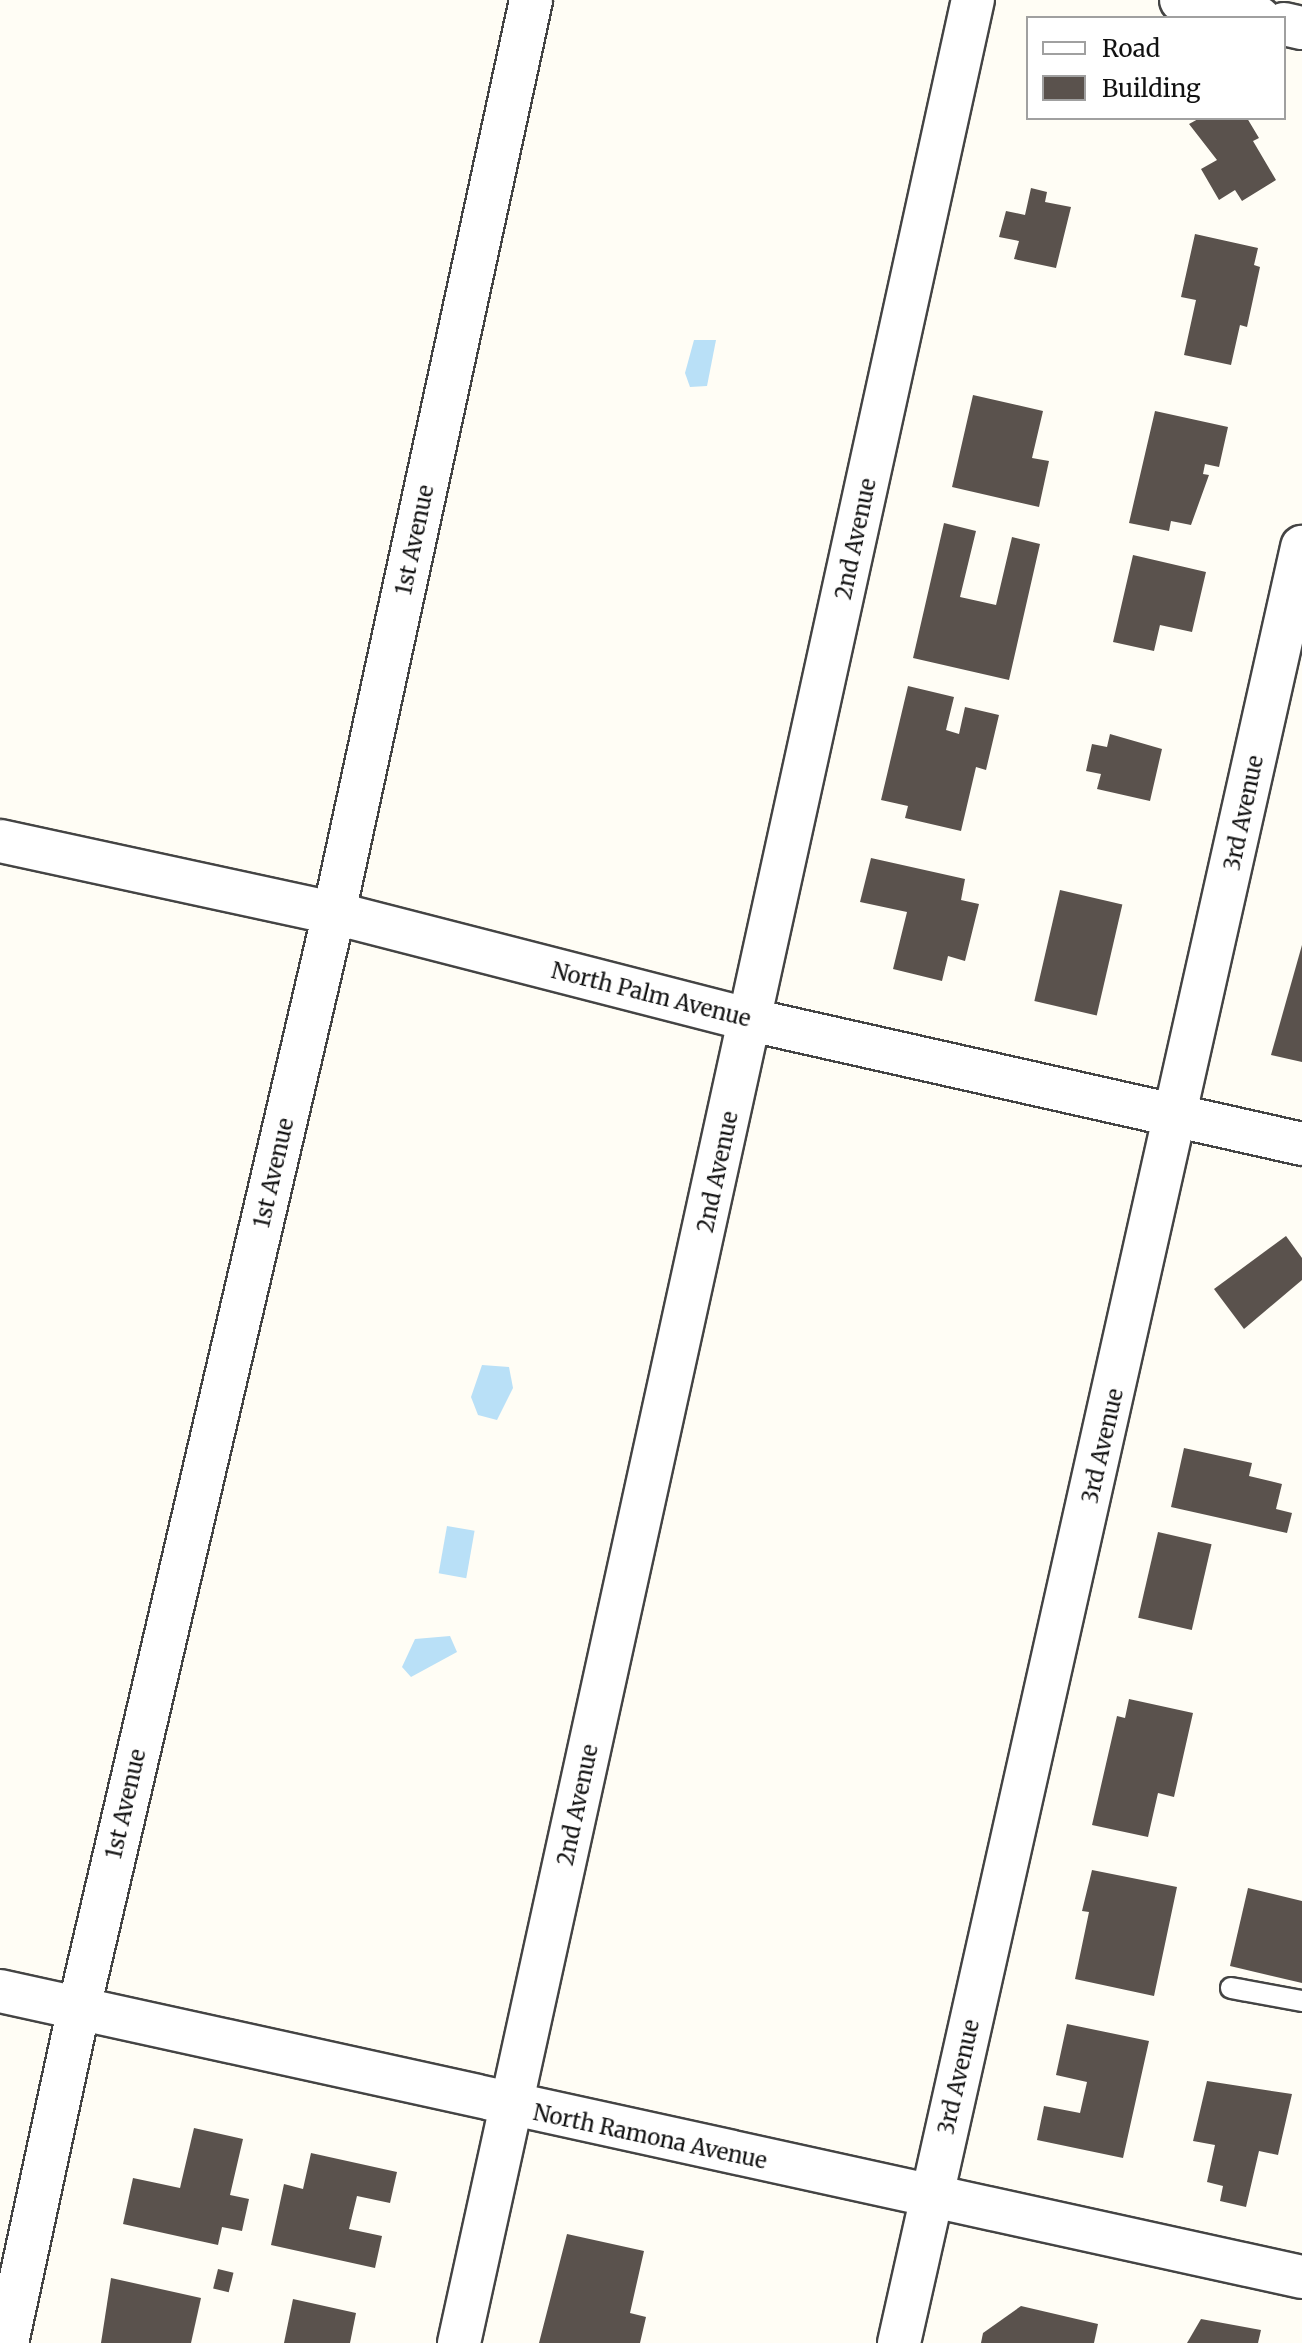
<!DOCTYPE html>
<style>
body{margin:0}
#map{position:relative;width:1302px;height:2343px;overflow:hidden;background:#fffdf5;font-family:Merriweather,serif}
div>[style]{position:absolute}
.water>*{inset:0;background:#b9e0f7;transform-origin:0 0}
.building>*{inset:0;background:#5a524d;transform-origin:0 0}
.roads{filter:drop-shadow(2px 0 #444) drop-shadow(-2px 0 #444) drop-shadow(0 2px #444) drop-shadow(0 -2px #444)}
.service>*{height:20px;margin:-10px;padding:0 10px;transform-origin:10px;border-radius:10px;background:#fff}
.minor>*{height:42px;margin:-21px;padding:0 21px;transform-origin:21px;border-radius:21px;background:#fff}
span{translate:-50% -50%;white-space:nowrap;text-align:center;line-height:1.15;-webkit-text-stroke:8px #fff;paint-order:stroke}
.street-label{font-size:22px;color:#111}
.legend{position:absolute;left:1026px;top:16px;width:260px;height:104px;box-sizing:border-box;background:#fff;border:2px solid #a0a0a0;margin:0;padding:10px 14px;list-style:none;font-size:24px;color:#111}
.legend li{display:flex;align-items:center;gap:16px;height:40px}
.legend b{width:40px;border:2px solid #a0a0a0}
</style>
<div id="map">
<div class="water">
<i style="clip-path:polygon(694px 340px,716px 340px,707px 386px,690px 387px,685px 373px)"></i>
<i style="clip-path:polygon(482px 1365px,509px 1367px,513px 1388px,497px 1420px,478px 1415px,471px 1397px)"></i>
<i style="left:447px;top:1526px;width:28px;height:48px;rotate:10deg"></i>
<i style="clip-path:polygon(450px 1636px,457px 1652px,411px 1677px,402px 1667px,415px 1639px)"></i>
</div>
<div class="building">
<i style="clip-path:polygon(1200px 118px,1247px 118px,1259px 138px,1253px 141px,1276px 180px,1242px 201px,1235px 190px,1219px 200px,1201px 169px,1217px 160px,1189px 124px)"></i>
<i style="clip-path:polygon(1031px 188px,1047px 192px,1045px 202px,1071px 207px,1056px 268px,1014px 259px,1019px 241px,999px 237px,1006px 211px,1025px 215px)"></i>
<i style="clip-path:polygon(1195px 234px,1258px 248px,1254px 265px,1260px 267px,1247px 327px,1240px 325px,1231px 365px,1184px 355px,1196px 300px,1181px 297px)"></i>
<i style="clip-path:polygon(973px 395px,1043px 411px,1032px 458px,1049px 461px,1039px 507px,952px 487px)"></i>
<i style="clip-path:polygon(1155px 411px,1228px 427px,1219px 467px,1205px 464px,1203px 474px,1209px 475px,1191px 525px,1171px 521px,1169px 531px,1129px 523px)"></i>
<i style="clip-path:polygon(944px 523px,976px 531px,960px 597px,996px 605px,1012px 537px,1040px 544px,1009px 680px,913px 658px)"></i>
<i style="clip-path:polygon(1133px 555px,1206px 572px,1192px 632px,1160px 625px,1154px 651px,1113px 642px)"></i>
<i style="clip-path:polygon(908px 686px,954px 697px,946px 730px,959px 734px,965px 707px,999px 715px,986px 770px,976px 767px,961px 831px,905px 818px,908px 806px,881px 800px)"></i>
<i style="clip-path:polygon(1110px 734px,1162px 749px,1150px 801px,1097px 789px,1101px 774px,1086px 771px,1092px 744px,1107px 747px)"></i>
<i style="clip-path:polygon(871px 858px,965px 879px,961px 900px,979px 904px,965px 961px,948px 956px,942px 981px,893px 969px,907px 912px,860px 902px)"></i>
<i style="left:1060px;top:890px;width:64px;height:114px;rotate:13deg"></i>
<i style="clip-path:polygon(1302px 945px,1302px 1062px,1271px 1055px)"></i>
<i style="clip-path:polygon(1286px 1236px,1302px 1258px,1302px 1280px,1244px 1329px,1214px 1289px)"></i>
<i style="clip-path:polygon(1184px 1448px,1252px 1463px,1249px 1476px,1282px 1484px,1276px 1509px,1292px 1513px,1287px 1533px,1171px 1507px)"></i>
<i style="left:1158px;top:1532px;width:55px;height:88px;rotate:13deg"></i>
<i style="clip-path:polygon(1129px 1699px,1193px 1713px,1174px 1797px,1158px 1793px,1148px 1837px,1092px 1825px,1117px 1716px,1125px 1718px)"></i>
<i style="clip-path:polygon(1092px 1870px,1177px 1887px,1154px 1996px,1075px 1979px,1089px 1912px,1082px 1911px)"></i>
<i style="clip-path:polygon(1248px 1888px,1302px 1901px,1302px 1983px,1230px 1966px)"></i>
<i style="clip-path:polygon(1067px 2024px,1149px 2041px,1123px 2158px,1037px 2140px,1044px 2106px,1080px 2113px,1087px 2082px,1056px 2075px)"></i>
<i style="clip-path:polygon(1207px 2081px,1292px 2094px,1278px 2155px,1259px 2151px,1246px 2207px,1220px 2201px,1223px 2186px,1207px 2182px,1215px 2145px,1193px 2141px)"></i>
<i style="clip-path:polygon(194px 2128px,243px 2139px,230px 2195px,249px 2199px,242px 2231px,222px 2227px,218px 2245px,123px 2224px,133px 2178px,180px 2188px)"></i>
<i style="clip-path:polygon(311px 2153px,397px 2172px,390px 2203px,357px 2196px,349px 2229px,382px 2236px,375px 2268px,271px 2245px,284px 2184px,303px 2189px)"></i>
<i style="clip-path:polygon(567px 2234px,644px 2251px,630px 2313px,646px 2317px,640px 2343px,539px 2343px)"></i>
<i style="left:218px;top:2269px;width:16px;height:20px;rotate:14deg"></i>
<i style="clip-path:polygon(111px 2278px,201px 2298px,191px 2343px,101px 2343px)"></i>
<i style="clip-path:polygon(293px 2299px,356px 2313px,350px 2343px,284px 2343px)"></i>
<i style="clip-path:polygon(1021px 2306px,1098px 2324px,1094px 2343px,981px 2343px,983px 2333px)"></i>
<i style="clip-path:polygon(1201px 2319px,1261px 2330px,1258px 2343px,1187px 2343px)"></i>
</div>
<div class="roads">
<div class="service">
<i style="left:1231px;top:1988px;width:72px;rotate:10.4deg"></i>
</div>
<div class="minor">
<i style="left:1181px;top:0;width:80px;rotate:13deg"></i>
<i style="left:1284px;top:24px;width:18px;rotate:13deg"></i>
<i style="left:0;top:841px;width:342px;rotate:12.2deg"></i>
<i style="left:334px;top:913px;width:431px;rotate:14.4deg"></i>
<i style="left:751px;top:1020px;width:565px;rotate:12.68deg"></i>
<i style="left:0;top:1991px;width:1333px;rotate:12.39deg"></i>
<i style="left:7px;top:2343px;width:343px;rotate:-77.9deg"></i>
<i style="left:79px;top:2008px;width:1124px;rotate:-76.89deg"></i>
<i style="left:334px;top:913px;width:934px;rotate:-77.82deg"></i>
<i style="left:459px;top:2343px;width:2399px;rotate:-77.63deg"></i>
<i style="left:899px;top:2343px;width:1841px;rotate:-77.35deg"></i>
</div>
</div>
<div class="street-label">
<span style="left:856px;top:539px;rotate:-78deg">2nd Avenue</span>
<span style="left:415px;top:540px;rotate:-78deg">1st Avenue</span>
<span style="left:1244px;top:813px;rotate:-78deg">3rd Avenue</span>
<span style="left:651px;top:995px;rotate:14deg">North Palm Avenue</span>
<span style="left:718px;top:1172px;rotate:-78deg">2nd Avenue</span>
<span style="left:274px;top:1173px;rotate:-77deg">1st Avenue</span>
<span style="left:1103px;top:1446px;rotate:-77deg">3rd Avenue</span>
<span style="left:126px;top:1804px;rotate:-77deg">1st Avenue</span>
<span style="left:578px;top:1805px;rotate:-78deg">2nd Avenue</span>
<span style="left:959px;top:2077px;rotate:-77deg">3rd Avenue</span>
<span style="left:650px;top:2137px;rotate:12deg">North Ramona Avenue</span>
</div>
<ul class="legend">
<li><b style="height:10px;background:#fff"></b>Road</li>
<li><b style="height:22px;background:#5a524d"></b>Building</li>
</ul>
</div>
